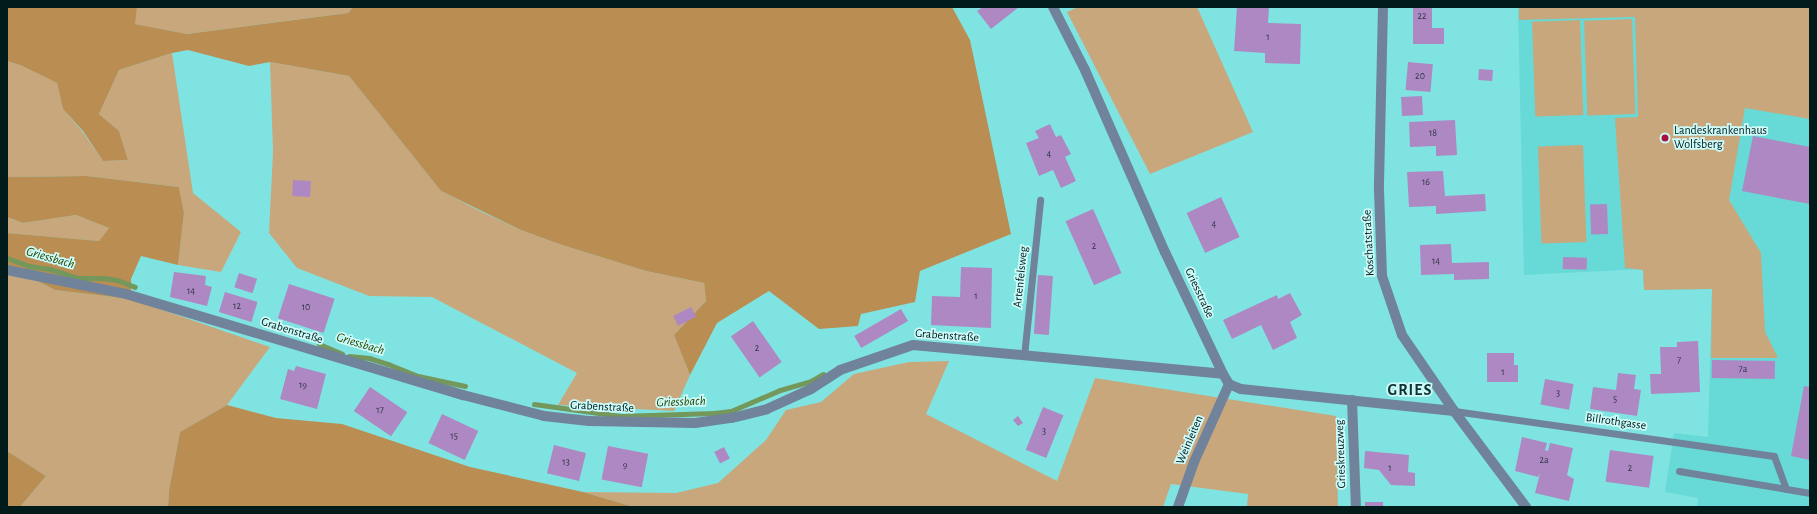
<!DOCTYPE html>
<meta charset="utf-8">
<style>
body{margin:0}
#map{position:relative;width:1817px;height:514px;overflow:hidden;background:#7fe4e1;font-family:"Alegreya Sans",sans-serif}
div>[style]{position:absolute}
.built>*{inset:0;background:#67d9d6}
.green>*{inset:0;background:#c9a77d;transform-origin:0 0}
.forest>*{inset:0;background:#ba8d52}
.stream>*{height:5px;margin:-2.5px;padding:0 2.5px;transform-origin:2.5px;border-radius:2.5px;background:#74975b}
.building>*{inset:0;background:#ae88c3;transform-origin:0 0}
.lane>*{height:7px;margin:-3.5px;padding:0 3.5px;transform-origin:3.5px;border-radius:3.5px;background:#70839b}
.street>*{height:10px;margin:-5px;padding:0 5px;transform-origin:5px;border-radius:5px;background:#70839b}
.dots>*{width:11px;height:11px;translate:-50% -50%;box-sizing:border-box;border:2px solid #cdfbf9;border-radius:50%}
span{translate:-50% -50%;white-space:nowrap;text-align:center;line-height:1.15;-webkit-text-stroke:3.5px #cdfbf9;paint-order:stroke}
.number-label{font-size:10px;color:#2c3644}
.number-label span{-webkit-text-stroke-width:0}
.poi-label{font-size:12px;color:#001b1a}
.left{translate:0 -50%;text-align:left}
.street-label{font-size:12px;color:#001b1a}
.water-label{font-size:13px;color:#254501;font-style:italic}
.district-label{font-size:16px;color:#103130;font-weight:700;letter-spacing:1px}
.frame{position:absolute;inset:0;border:8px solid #001b1a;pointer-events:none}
</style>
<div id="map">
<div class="built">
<i style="clip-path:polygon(1518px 7px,1810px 7px,1810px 507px,1697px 507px,1698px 498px,1665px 492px,1674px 433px,1708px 437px,1712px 289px,1644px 290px,1643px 269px,1524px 275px)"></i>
</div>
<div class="green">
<i style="clip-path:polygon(137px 7px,353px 7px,348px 13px,187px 34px,134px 24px)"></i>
<i style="clip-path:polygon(1078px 7px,1197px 7px,1253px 132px,1150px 174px,1067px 12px)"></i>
<i style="clip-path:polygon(1519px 7px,1810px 7px,1810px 119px,1745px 108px,1729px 200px,1761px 253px,1765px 332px,1778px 358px,1711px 358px,1712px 289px,1644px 290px,1643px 270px,1625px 268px,1615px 118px,1638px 117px,1635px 17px,1519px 20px)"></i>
<i style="left:1632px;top:19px;width:95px;height:48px;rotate:88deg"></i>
<i style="left:1580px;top:20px;width:95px;height:48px;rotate:88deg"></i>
<i style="clip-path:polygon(172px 53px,193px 193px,241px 232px,221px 272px,178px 265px,184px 213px,179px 187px,87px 176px,7px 177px,7px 61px,20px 65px,57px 83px,63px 109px,82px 131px,103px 161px,128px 160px,119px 131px,99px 114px,119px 70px)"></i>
<i style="clip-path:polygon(270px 62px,349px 76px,441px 191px,480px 211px,521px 230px,559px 244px,646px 271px,704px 283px,706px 301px,674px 335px,690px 375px,674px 411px,558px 405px,577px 373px,432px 297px,369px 296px,297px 268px,269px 233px,273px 152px)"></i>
<i style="left:1583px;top:145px;width:97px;height:45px;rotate:88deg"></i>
<i style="clip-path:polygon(76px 215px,109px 228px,99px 241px,7px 233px,7px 217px,23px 223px)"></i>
<i style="clip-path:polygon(7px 265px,55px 290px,131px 299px,270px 347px,227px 405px,180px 432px,169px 490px,168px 507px,20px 507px,46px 476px,7px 451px)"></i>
<i style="clip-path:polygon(949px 361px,926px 414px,1057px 481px,1095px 378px,1336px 416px,1338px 507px,1247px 507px,1248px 494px,1171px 484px,1163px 507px,634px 507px,583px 492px,676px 493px,718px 483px,766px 440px,786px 410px,821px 402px,854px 374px,909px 362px)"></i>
</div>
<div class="forest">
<i style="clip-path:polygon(7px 7px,137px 7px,135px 24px,187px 34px,348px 13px,353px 7px,952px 7px,970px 40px,1011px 234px,920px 271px,915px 302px,861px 314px,858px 326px,819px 329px,769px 291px,717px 323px,690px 375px,674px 335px,706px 301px,704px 283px,646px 271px,559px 244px,521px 230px,441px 191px,349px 76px,270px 62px,249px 66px,188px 50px,172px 53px,119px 70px,99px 114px,119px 131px,128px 160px,103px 161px,83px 131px,63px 109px,57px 83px,20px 65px,7px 61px)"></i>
<i style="clip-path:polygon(87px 176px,179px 187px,184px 213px,178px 265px,141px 256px,131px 279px,131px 299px,55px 290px,7px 265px,7px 233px,99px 241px,109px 228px,76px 215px,23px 223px,7px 217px,7px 177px)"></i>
<i style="clip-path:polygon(227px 405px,276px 418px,342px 424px,470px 467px,583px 492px,634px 507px,168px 507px,169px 490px,180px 432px)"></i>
<i style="clip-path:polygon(7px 451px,46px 476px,20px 507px,7px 507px)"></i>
</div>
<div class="stream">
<i style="left:7px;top:258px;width:23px;rotate:20deg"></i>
<i style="left:29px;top:266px;width:21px;rotate:8deg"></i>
<i style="left:50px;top:269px;width:29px;rotate:18deg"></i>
<i style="left:78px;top:278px;width:25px"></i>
<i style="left:103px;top:278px;width:14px;rotate:8deg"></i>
<i style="left:117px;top:280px;width:19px;rotate:21deg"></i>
<i style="left:319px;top:344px;width:25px;rotate:23deg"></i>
<i style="left:349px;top:356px;width:20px;rotate:6deg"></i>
<i style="left:369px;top:358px;width:20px;rotate:18deg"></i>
<i style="left:388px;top:364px;width:32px;rotate:22deg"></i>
<i style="left:418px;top:376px;width:48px;rotate:12deg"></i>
<i style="left:534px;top:404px;width:87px;rotate:7.9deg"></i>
<i style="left:620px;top:416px;width:94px;rotate:-1.8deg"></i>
<i style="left:714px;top:413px;width:17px;rotate:-7deg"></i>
<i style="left:731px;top:411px;width:53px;rotate:-23.2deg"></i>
<i style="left:780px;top:390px;width:32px;rotate:-16deg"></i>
<i style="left:811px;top:381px;width:14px;rotate:-30deg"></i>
</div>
<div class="building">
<i style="clip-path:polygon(983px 7px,1019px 7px,991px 29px,977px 11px)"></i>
<i style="clip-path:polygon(1237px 7px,1269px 7px,1268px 23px,1301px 24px,1300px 64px,1265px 63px,1265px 53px,1234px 51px)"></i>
<i style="clip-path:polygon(1413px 7px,1432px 7px,1432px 28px,1444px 28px,1444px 44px,1413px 44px)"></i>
<i style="left:1408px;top:62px;width:25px;height:28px;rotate:5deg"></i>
<i style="left:1479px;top:69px;width:14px;height:11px;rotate:4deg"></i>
<i style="left:1422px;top:96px;width:19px;height:21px;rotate:87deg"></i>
<i style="clip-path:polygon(1455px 120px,1457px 155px,1436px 156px,1436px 146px,1410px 147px,1409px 122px)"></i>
<i style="clip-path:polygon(1050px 124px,1056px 137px,1061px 135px,1071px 154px,1065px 157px,1076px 181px,1061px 188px,1053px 170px,1039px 176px,1026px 143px,1039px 138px,1035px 131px)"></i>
<i style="clip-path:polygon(1753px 136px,1810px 147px,1810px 204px,1742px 191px)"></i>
<i style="clip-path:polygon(1443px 171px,1445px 196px,1485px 194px,1486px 211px,1436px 214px,1436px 206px,1409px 207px,1407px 172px)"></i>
<i style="left:293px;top:180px;width:18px;height:16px;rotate:3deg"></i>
<i style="left:1221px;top:197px;width:44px;height:38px;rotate:65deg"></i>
<i style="left:1607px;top:204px;width:30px;height:17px;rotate:88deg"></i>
<i style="left:1093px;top:209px;width:70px;height:30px;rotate:66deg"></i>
<i style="clip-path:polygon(1451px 244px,1452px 263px,1489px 262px,1489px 279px,1454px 280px,1454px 274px,1421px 275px,1420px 245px)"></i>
<i style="left:1563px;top:257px;width:24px;height:12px;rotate:2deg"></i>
<i style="clip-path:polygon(961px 267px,992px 268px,991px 328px,931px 325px,932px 296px,960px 297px)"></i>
<i style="clip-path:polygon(174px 272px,206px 276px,205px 285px,212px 287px,207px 306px,170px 297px)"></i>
<i style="left:239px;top:273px;width:19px;height:15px;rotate:18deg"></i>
<i style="left:1038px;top:275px;width:15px;height:59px;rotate:4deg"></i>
<i style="left:289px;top:284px;width:48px;height:36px;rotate:18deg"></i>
<i style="left:225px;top:292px;width:34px;height:21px;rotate:17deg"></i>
<i style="clip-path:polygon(1290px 293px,1302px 315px,1290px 322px,1297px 338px,1273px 350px,1261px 325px,1232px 339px,1223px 320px,1277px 295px,1278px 299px)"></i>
<i style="left:691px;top:307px;width:11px;height:20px;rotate:63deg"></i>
<i style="left:901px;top:309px;width:14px;height:54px;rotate:60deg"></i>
<i style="left:753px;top:321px;width:50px;height:27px;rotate:55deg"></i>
<i style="clip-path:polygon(1698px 341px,1700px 392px,1651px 394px,1650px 374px,1661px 374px,1660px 347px,1677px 347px,1677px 342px)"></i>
<i style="clip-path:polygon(1487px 353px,1514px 353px,1514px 365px,1518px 365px,1518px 382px,1487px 382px)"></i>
<i style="left:1712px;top:360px;width:63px;height:18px;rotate:1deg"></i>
<i style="clip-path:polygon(296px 366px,326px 374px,317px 409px,280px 399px,288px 369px,294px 371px)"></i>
<i style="clip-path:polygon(1618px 373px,1636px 375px,1634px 389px,1641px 390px,1637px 416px,1590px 409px,1593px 387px,1616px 390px)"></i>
<i style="left:1545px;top:379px;width:29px;height:26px;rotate:10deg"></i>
<i style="clip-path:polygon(1804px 386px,1810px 387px,1810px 460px,1791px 456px)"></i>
<i style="left:370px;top:387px;width:45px;height:29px;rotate:34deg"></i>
<i style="left:1043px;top:407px;width:22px;height:46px;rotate:22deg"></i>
<i style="left:442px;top:414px;width:40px;height:32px;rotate:25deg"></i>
<i style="clip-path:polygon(1018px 416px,1023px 423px,1018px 426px,1013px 420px)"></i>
<i style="clip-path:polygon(1522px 437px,1547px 443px,1545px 450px,1548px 451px,1550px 443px,1573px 448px,1567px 475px,1574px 479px,1569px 501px,1535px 493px,1540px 473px,1538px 477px,1515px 471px)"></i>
<i style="left:554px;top:445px;width:33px;height:29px;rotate:14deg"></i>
<i style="left:608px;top:446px;width:41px;height:34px;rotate:11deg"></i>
<i style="left:724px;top:447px;width:13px;height:11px;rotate:63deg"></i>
<i style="left:1610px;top:450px;width:44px;height:32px;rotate:8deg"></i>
<i style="clip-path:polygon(1365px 451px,1409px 455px,1408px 472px,1415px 473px,1415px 486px,1391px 485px,1379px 470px,1364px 468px)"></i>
<i style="left:1365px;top:502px;width:18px;height:5px"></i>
</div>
<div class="lane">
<i style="left:1024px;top:356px;width:157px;rotate:-84.1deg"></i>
<i style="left:1454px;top:411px;width:323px;rotate:8deg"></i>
<i style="left:1774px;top:456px;width:35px;rotate:70deg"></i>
<i style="left:1679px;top:471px;width:133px;rotate:9.5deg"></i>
</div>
<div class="street">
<i style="left:1053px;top:7px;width:71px;rotate:63.1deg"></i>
<i style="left:1085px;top:70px;width:199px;rotate:66.3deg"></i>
<i style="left:1165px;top:252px;width:135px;rotate:64.6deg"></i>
<i style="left:1223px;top:374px;width:12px;rotate:59deg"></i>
<i style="left:1229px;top:384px;width:13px;rotate:23deg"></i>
<i style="left:1241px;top:389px;width:214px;rotate:5.9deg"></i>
<i style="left:1383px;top:7px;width:183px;rotate:91.3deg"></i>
<i style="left:1379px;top:190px;width:86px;rotate:88deg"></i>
<i style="left:1382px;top:276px;width:62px;rotate:71.3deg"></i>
<i style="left:1402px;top:335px;width:92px;rotate:55.6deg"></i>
<i style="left:1454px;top:411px;width:120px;rotate:53.1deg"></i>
<i style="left:7px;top:270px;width:121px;rotate:11.4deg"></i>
<i style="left:126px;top:294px;width:352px;rotate:16.7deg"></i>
<i style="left:463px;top:395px;width:84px;rotate:14.5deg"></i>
<i style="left:544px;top:416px;width:45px;rotate:6.3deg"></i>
<i style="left:589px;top:421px;width:106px;rotate:1.1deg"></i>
<i style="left:695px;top:423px;width:37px;rotate:-8deg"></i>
<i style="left:732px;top:418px;width:36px;rotate:-14deg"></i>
<i style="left:767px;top:409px;width:48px;rotate:-24.4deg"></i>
<i style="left:811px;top:389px;width:35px;rotate:-33deg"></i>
<i style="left:840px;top:370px;width:77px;rotate:-18.9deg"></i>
<i style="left:913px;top:345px;width:311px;rotate:5.3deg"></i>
<i style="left:1352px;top:400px;width:107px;rotate:87.9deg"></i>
<i style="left:1178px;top:507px;width:48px;rotate:-70.4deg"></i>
<i style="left:1194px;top:462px;width:85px;rotate:-65.8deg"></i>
</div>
<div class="dots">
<i style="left:1665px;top:138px;background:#a8113e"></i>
</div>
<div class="number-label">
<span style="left:1422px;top:17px">22</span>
<span style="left:1268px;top:38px">1</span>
<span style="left:1420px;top:77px">20</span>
<span style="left:1433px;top:134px">18</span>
<span style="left:1049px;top:155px">4</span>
<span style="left:1426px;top:183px">16</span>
<span style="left:1214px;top:225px">4</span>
<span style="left:1094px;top:247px">2</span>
<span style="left:1436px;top:262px">14</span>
<span style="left:191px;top:292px">14</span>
<span style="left:976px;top:297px">1</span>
<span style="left:237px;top:307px">12</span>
<span style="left:306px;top:308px">10</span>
<span style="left:757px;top:349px">2</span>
<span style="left:1679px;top:361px">7</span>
<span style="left:1743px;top:370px">7a</span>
<span style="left:1503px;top:373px">1</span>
<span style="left:303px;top:386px">19</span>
<span style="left:1558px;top:394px">3</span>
<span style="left:1615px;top:400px">5</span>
<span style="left:380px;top:411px">17</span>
<span style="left:1044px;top:432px">3</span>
<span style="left:454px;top:437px">15</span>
<span style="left:1544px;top:461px">2a</span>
<span style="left:566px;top:463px">13</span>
<span style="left:625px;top:466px">9</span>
<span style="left:1390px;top:469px">1</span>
<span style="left:1630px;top:469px">2</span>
</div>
<div class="poi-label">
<span class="left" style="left:1674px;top:138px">Landeskrankenhaus<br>Wolfsberg</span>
</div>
<div class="street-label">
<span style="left:1369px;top:243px;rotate:-93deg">Koschatstraße</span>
<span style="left:1021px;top:277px;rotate:-84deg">Artenfelsweg</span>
<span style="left:1199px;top:293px;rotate:65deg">Griesstraße</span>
<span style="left:292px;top:331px;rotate:17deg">Grabenstraße</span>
<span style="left:947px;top:336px;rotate:4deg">Grabenstraße</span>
<span style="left:602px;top:407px;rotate:3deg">Grabenstraße</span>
<span style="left:1616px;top:422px;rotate:8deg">Billrothgasse</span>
<span style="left:1190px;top:440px;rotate:-67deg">Weinleiten</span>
<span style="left:1341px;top:454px;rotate:-92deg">Grieskreuzweg</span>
</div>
<div class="water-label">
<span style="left:50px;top:259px;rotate:16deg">Griessbach</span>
<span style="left:360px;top:345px;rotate:17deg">Griessbach</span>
<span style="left:681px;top:403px;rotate:-2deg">Griessbach</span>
</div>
<div class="district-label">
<span style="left:1410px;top:390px">GRIES</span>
</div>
<div class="frame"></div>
</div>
